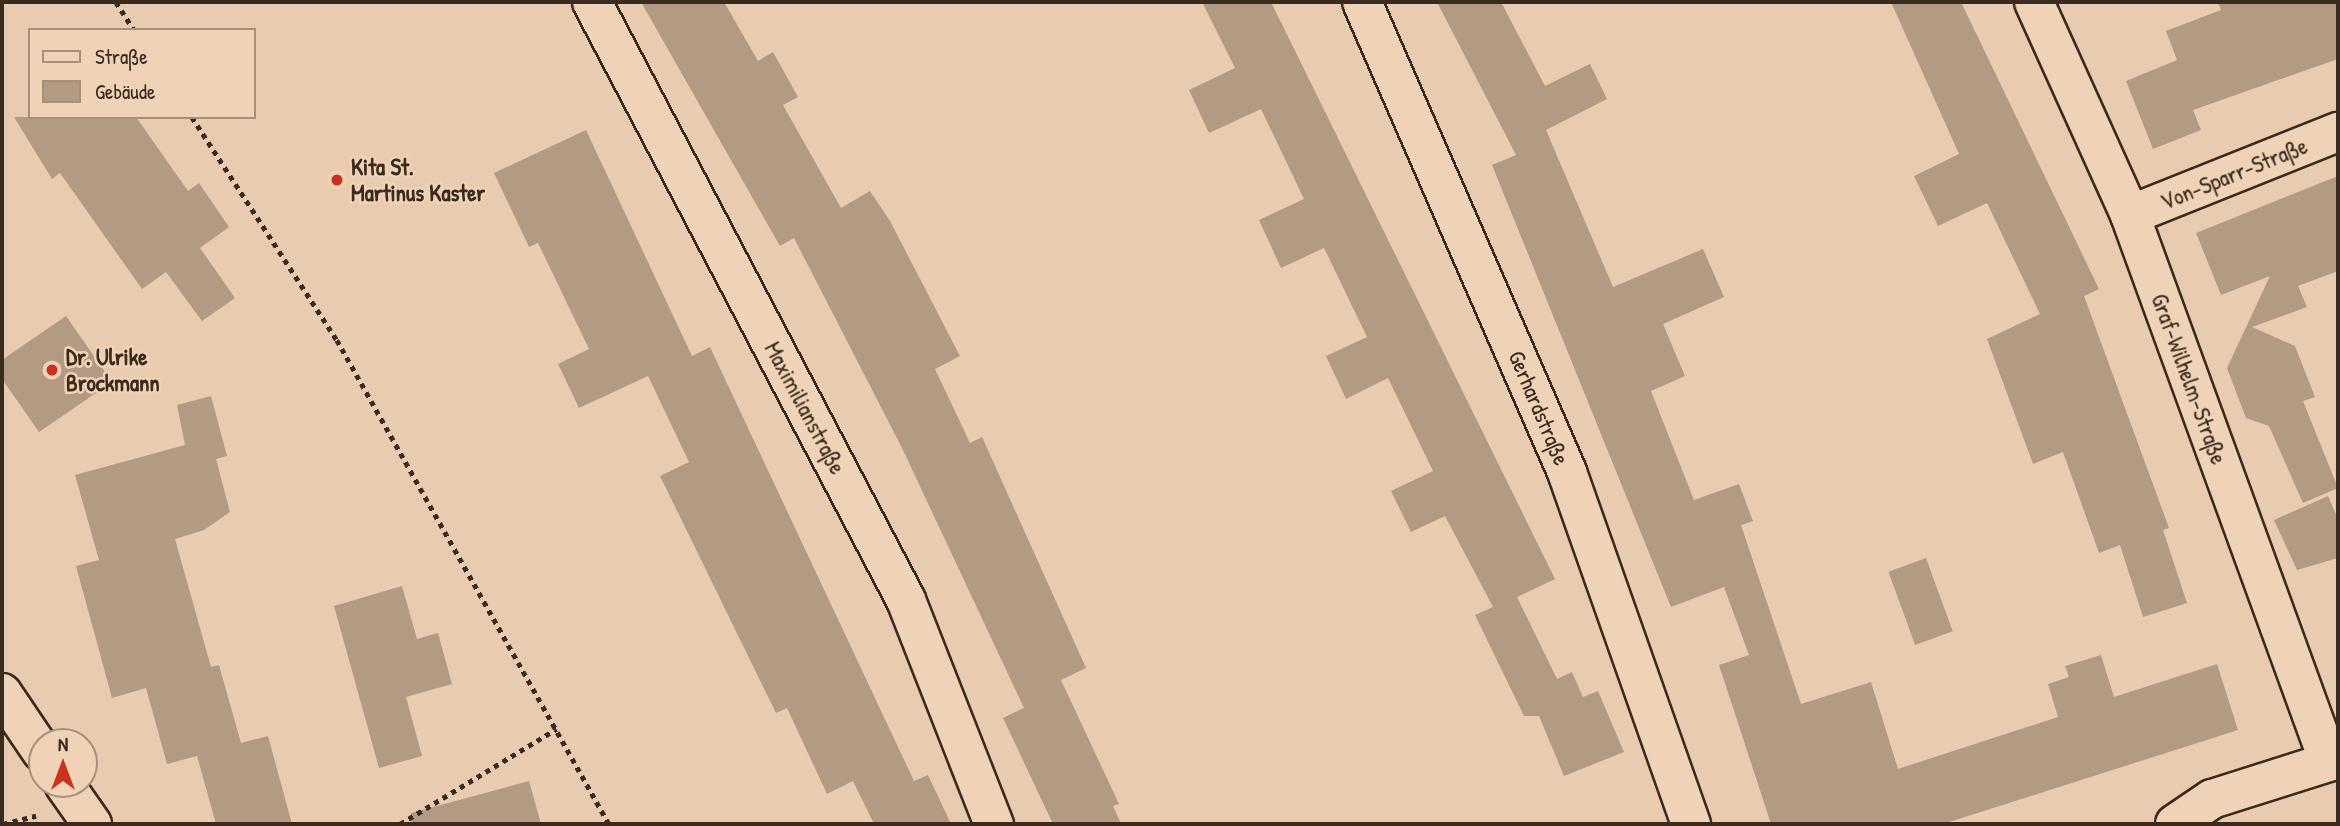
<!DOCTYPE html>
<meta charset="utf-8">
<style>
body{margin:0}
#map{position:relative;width:2340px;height:826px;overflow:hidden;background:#e9ccb0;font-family:"Patrick Hand",sans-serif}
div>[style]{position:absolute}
.building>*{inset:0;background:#b39a83;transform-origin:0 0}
.path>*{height:4.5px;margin-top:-2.25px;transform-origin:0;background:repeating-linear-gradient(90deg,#3b2a1e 0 5px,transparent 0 10px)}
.roads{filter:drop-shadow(2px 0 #3b2a1e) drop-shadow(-2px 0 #3b2a1e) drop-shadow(0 2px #3b2a1e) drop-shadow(0 -2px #3b2a1e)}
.minor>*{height:38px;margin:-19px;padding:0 19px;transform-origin:19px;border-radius:19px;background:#f0d3b6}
.dots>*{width:19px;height:19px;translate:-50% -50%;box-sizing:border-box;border:4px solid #f0d3b6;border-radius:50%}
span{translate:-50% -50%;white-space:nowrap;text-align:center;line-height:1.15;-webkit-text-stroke:5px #f0d3b6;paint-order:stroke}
.poi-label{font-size:23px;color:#3b2a1e;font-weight:700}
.left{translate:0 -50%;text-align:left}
.street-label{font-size:23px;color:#3b2a1e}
.frame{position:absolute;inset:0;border:4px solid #3b2a1e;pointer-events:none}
.legend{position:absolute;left:28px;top:28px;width:228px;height:91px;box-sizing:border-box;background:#f0d3b6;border:2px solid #a88f79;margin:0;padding:9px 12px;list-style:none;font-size:21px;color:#3b2a1e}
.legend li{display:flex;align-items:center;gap:14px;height:35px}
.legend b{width:35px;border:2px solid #a88f79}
.north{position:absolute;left:28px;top:728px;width:70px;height:70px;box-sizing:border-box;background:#f0d3b6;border:2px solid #a88f79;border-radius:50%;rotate:0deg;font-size:19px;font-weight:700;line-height:28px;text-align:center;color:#3b2a1e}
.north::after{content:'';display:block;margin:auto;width:24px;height:32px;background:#c8321e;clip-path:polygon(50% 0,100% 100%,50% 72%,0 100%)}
</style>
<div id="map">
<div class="building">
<i style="clip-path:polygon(641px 2px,724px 2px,758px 61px,773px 52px,798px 97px,783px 105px,841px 208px,870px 191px,890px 221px,960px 356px,935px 369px,970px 443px,982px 437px,1086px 668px,1061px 680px,1119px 804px,1113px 806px,1121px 824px,1053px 824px,1003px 718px,1024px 708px,902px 448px,794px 238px,780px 246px)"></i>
<i style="clip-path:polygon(1202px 2px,1271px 2px,1555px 579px,1509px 601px,1517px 597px,1557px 679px,1572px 672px,1583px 697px,1598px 691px,1624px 752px,1564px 776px,1539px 716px,1524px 716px,1475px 615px,1493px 607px,1445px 516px,1411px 532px,1391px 491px,1433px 471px,1388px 378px,1346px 399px,1326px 356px,1367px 337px,1324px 248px,1281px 268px,1259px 220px,1304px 199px,1261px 109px,1209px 133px,1189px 90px,1235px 68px)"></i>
<i style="clip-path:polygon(1437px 2px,1501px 2px,1545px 86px,1590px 64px,1607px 99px,1546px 130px,1613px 287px,1703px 249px,1724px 297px,1663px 324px,1685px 376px,1651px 391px,1694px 500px,1739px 484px,1753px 521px,1741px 525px,1801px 704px,1871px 682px,1898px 769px,2058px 717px,2048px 684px,2069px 677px,2065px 666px,2101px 655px,2114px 697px,2217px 664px,2238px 730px,1943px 824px,1771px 824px,1719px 665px,1749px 655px,1724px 587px,1671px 607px,1492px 165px,1516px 155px)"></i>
<i style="clip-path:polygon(1891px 2px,1961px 2px,2099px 289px,2084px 296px,2169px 528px,2163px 530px,2187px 603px,2143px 617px,2120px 545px,2099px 553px,2063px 452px,2033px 464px,1987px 339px,2040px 314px,1987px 203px,1938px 226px,1914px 176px,1959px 154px)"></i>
<i style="clip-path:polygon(2218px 2px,2338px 2px,2338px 59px,2193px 110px,2201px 130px,2153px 149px,2126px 81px,2177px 60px,2166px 31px,2221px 10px)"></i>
<i style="clip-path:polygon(14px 117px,136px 117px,188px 191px,199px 183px,229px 227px,200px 248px,235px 298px,202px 321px,166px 272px,142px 289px,60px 173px,52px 179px)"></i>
<i style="clip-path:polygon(586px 130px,692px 356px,710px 347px,914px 781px,928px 775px,951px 824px,874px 824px,853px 781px,827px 794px,787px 708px,776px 713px,660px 476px,689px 462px,648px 376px,579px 408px,558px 364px,589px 349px,538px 243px,529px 247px,494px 173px)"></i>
<i style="clip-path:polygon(2338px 176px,2338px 271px,2298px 286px,2307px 307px,2252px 327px,2295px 346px,2315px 397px,2303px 401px,2338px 488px,2303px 503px,2269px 426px,2246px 418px,2227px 368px,2270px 276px,2221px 295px,2196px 233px)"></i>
<i style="clip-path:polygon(66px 316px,112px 382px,39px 432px,2px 379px,2px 360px)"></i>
<i style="clip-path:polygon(211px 396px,227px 456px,216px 459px,230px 512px,204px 530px,175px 539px,211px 667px,219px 665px,241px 743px,268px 736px,292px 824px,216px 824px,197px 756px,167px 764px,146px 688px,112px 698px,76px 566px,99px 560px,75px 475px,185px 445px,177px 405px)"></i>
<i style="clip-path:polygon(2328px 496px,2338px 519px,2338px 558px,2297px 570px,2274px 520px)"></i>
<i style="left:1926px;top:558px;width:78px;height:40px;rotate:70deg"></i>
<i style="clip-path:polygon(402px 586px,417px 639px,438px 633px,452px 684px,406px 697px,422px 756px,379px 768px,334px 606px)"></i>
<i style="clip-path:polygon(529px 781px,541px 824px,412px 824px,411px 813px)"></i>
</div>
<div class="path">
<i style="left:116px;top:2px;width:33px;rotate:57deg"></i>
<i style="left:192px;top:117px;width:266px;rotate:57deg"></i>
<i style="left:337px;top:340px;width:555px;rotate:60.66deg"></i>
<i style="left:3px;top:824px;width:34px;rotate:-14deg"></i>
<i style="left:400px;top:824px;width:183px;rotate:-31.3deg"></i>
</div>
<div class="roads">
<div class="minor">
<i style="left:592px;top:2px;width:675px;rotate:62.3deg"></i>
<i style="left:906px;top:600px;width:241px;rotate:68.6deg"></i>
<i style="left:1362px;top:2px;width:513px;rotate:66.43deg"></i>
<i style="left:1567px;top:472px;width:373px;rotate:70.6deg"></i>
<i style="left:2034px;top:2px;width:234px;rotate:65.7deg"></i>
<i style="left:2130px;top:215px;width:582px;rotate:70.01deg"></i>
<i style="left:2130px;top:215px;width:224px;rotate:-21.8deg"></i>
<i style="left:2px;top:693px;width:71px;rotate:55.9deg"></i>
<i style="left:64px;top:784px;width:49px;rotate:55deg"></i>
<i style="left:2175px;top:824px;width:45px;rotate:-34deg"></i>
<i style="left:2212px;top:799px;width:132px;rotate:-17.6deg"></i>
</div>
</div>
<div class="dots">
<i style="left:337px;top:180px;background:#c8321e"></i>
<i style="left:52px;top:370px;background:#c8321e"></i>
</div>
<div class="poi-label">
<span class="left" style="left:351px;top:180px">Kita St.<br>Martinus Kaster</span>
<span class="left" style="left:66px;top:370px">Dr. Ulrike<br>Brockmann</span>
</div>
<div class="street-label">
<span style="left:2234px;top:174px;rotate:-22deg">Von-Sparr-Straße</span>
<span style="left:2189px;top:379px;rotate:70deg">Graf-Wilhelm-Straße</span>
<span style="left:805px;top:408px;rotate:62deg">Maximilianstraße</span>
<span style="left:1539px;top:408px;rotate:67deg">Gerhardstraße</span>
</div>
<div class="frame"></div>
<ul class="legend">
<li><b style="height:9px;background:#f0d3b6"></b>Straße</li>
<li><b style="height:19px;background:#b39a83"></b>Gebäude</li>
</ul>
<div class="north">N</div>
</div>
